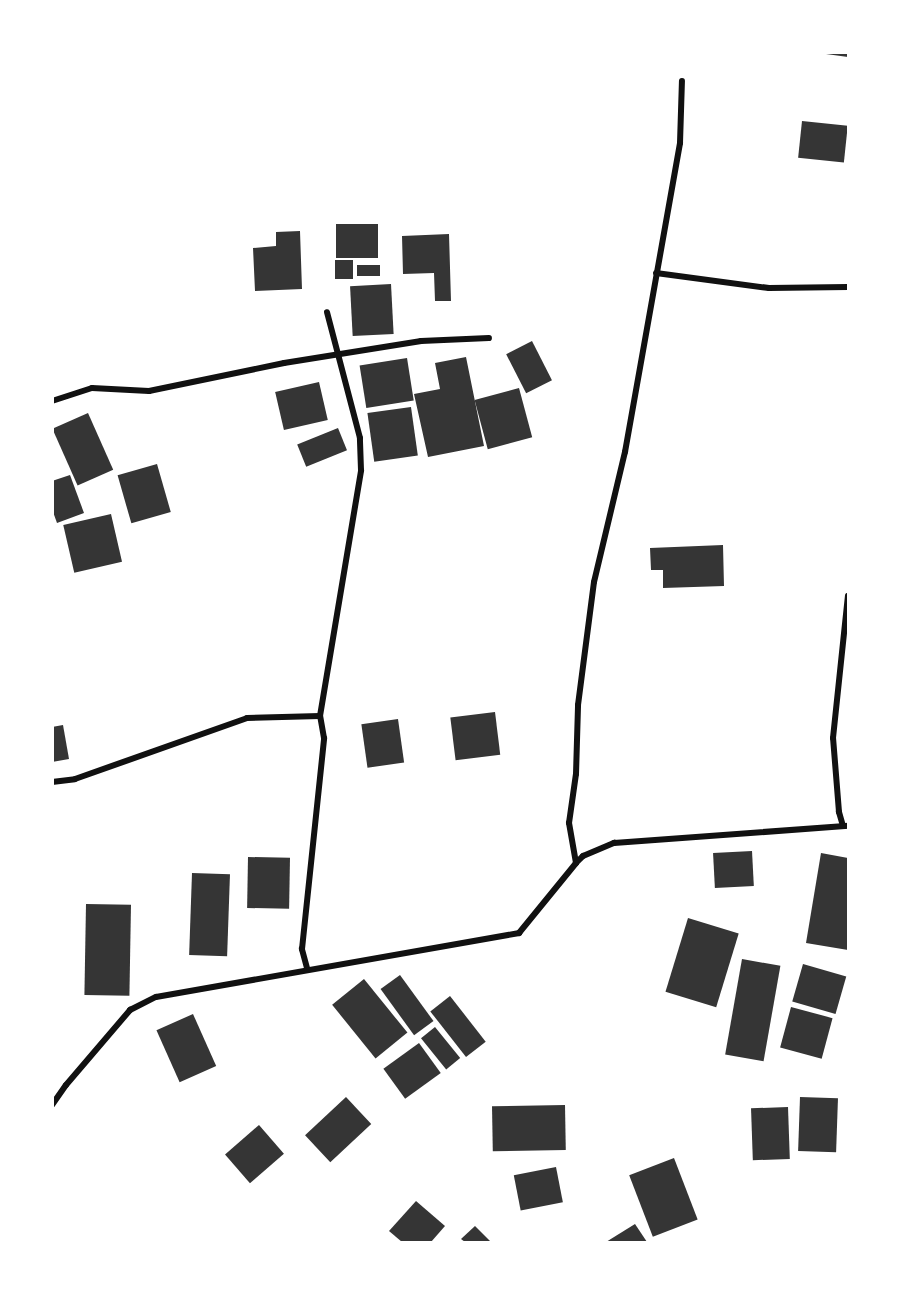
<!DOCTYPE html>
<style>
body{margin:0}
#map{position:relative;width:901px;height:1295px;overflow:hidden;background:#fff;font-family:"Exo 2",sans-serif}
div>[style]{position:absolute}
.building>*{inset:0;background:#353535;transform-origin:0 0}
.minor>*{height:6px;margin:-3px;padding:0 3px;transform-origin:3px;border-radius:3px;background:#111}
span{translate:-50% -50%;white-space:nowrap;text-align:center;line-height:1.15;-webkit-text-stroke:5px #fff;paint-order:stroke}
.frame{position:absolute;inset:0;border:54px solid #fff;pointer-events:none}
</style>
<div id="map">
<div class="building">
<i style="clip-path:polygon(826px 52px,848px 52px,848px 57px,826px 54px)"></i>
<i style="left:802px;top:121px;width:46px;height:37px;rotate:6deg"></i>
<i style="left:336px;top:224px;width:42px;height:34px"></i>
<i style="clip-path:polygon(300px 231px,302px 289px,255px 291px,253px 248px,276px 246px,276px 232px)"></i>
<i style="clip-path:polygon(449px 234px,451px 301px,435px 301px,434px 273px,403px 274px,402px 236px)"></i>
<i style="left:335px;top:260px;width:18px;height:19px"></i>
<i style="left:357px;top:265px;width:23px;height:11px"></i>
<i style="left:391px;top:284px;width:50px;height:41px;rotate:87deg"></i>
<i style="left:532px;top:341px;width:44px;height:29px;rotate:63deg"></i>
<i style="clip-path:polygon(466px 357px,484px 446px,428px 457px,414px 394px,440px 389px,435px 363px)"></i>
<i style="left:407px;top:358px;width:43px;height:48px;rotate:81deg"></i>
<i style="left:319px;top:382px;width:39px;height:45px;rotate:77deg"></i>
<i style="left:519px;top:388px;width:51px;height:46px;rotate:75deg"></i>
<i style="left:411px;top:407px;width:49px;height:44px;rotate:82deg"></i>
<i style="left:88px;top:413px;width:62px;height:39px;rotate:66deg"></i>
<i style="left:338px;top:428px;width:24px;height:44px;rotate:68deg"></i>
<i style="left:157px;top:464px;width:50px;height:41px;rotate:74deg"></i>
<i style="clip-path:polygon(70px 475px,84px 513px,57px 523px,52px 509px,52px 481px)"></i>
<i style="left:111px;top:514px;width:49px;height:49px;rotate:77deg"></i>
<i style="clip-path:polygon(723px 545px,724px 586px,663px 588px,663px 570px,651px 570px,650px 548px)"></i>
<i style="left:495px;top:712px;width:43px;height:45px;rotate:83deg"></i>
<i style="left:398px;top:719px;width:44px;height:37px;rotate:82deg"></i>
<i style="clip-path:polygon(63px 725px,69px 759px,52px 762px,52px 727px)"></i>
<i style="left:752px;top:851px;width:35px;height:39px;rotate:87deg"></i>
<i style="clip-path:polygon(821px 853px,848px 858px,848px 950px,806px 943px)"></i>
<i style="left:248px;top:857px;width:42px;height:51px;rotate:1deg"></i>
<i style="left:192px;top:873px;width:38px;height:82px;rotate:2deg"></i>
<i style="left:86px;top:904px;width:45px;height:91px;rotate:1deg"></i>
<i style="left:688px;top:918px;width:53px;height:77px;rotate:17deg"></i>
<i style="left:742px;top:959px;width:39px;height:97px;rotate:10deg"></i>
<i style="left:803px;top:964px;width:45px;height:39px;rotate:16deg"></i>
<i style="left:400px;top:975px;width:57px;height:24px;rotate:54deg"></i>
<i style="left:364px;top:979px;width:69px;height:41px;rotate:51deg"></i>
<i style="left:450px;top:996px;width:58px;height:25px;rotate:52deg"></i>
<i style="left:791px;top:1007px;width:43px;height:42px;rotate:15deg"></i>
<i style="left:193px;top:1014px;width:57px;height:40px;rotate:66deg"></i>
<i style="left:435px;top:1027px;width:40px;height:18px;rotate:51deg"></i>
<i style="left:419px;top:1043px;width:37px;height:44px;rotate:54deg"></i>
<i style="left:346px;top:1097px;width:37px;height:56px;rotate:47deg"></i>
<i style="left:800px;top:1097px;width:38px;height:54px;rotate:2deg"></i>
<i style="left:565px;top:1105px;width:45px;height:73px;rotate:89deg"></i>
<i style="left:788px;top:1107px;width:52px;height:37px;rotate:88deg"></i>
<i style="left:259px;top:1125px;width:38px;height:45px;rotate:49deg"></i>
<i style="left:674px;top:1158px;width:66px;height:48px;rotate:69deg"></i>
<i style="left:556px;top:1167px;width:36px;height:43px;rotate:79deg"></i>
<i style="clip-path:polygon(416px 1201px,445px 1226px,431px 1242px,402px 1242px,389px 1231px)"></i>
<i style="clip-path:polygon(635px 1224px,647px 1242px,606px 1242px)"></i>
<i style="clip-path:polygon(475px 1226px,491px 1242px,465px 1242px,461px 1239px)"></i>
</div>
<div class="minor">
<i style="left:656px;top:273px;width:114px;rotate:7.6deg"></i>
<i style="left:769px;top:288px;width:79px;rotate:-0.7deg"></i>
<i style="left:52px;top:401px;width:42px;rotate:-18deg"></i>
<i style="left:92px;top:388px;width:57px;rotate:3deg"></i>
<i style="left:149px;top:391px;width:138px;rotate:-11.7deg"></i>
<i style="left:284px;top:363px;width:139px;rotate:-9.1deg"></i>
<i style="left:421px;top:341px;width:68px;rotate:-2.5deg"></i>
<i style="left:52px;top:782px;width:23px;rotate:-7deg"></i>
<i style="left:75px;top:779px;width:182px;rotate:-19.5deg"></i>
<i style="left:247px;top:718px;width:73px;rotate:-1.6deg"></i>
<i style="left:843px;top:826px;width:15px;rotate:-106deg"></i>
<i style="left:839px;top:812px;width:74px;rotate:-94.6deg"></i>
<i style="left:833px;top:738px;width:143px;rotate:-84deg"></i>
<i style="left:576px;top:863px;width:41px;rotate:-99.9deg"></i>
<i style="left:569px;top:823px;width:49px;rotate:-81.9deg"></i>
<i style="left:576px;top:774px;width:69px;rotate:-88.3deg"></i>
<i style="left:578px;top:705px;width:124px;rotate:-82.6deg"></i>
<i style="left:594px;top:582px;width:134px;rotate:-76.6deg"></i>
<i style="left:625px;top:452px;width:314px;rotate:-79.9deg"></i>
<i style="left:680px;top:143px;width:62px;rotate:-88.2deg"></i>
<i style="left:307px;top:968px;width:20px;rotate:-105deg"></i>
<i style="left:302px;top:949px;width:212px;rotate:-84deg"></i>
<i style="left:324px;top:738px;width:22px;rotate:-100deg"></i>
<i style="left:320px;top:716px;width:249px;rotate:-80.5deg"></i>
<i style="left:361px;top:470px;width:32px;rotate:-92deg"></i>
<i style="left:360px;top:438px;width:130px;rotate:-104.7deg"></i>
<i style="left:52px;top:1105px;width:24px;rotate:-55deg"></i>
<i style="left:66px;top:1085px;width:99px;rotate:-49.5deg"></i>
<i style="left:130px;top:1010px;width:29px;rotate:-27deg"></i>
<i style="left:156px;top:997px;width:369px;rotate:-10deg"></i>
<i style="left:519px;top:933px;width:90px;rotate:-50.8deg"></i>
<i style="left:576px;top:863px;width:10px;rotate:-45deg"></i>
<i style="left:583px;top:856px;width:34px;rotate:-23deg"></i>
<i style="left:614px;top:843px;width:235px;rotate:-4.2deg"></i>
</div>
<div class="frame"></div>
</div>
